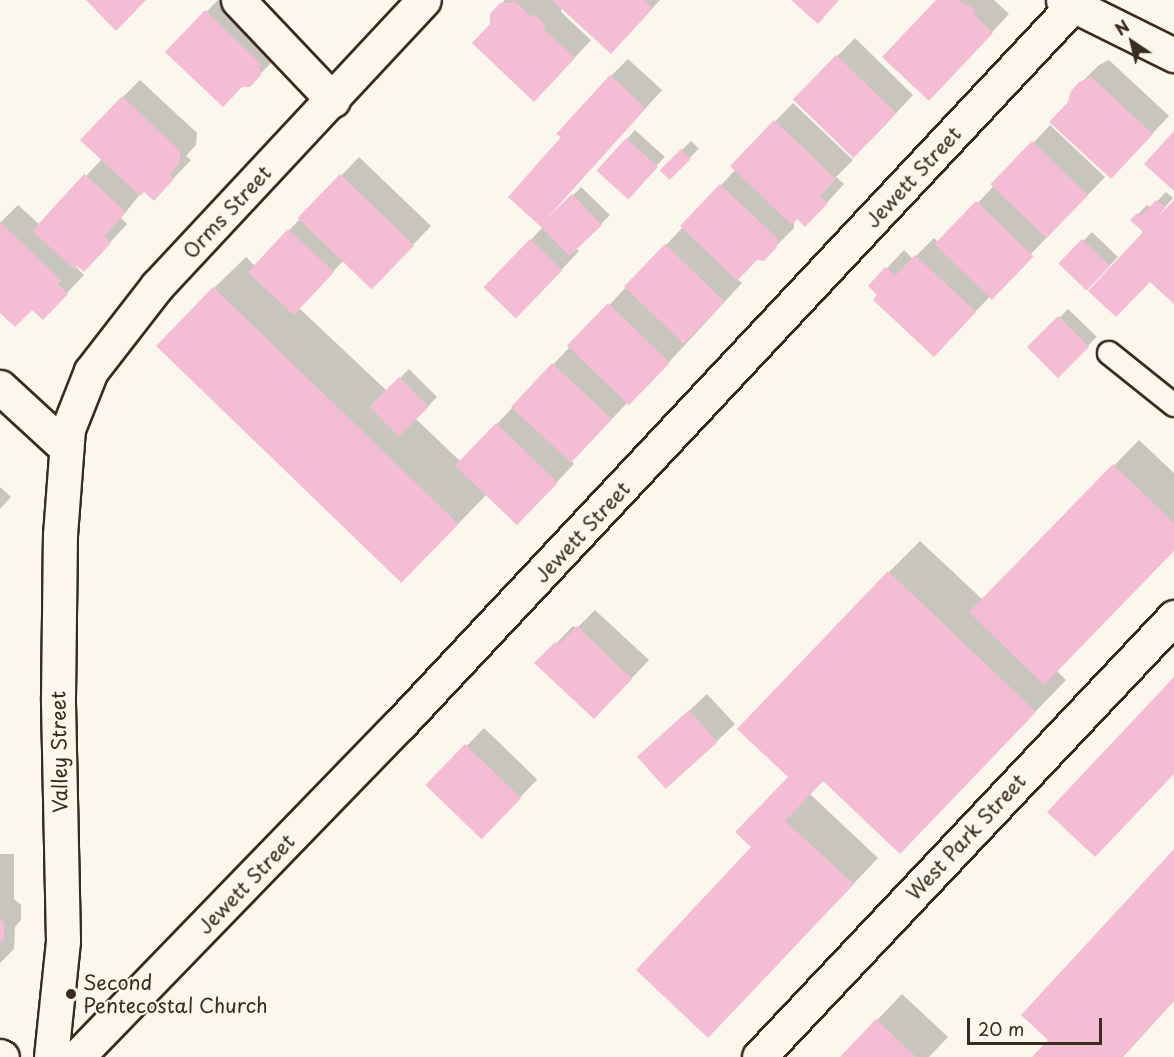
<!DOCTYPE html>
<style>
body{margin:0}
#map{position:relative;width:1174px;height:1057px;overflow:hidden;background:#fbf7ec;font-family:"Playpen Sans",sans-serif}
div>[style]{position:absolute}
.shadow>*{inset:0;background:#0003;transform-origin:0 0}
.building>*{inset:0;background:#f4bdd5;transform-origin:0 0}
.roads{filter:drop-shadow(2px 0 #3b2a1e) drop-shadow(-2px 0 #3b2a1e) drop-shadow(0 2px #3b2a1e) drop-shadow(0 -2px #3b2a1e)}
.lane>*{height:22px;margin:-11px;padding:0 11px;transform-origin:11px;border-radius:11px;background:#fbf7ec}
.street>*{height:33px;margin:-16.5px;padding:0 16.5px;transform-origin:16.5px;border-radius:16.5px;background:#fbf7ec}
.secondary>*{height:33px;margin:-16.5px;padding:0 16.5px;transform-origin:16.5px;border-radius:16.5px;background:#fbf7ec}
.dots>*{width:16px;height:16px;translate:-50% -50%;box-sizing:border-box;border:3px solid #fbf7ec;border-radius:50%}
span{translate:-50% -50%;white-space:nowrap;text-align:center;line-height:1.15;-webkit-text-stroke:4.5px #fbf7ec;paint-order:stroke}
.street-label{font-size:20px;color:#3b2a1e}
.poi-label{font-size:20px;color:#3b2a1e}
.left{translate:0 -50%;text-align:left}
.north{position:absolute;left:1102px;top:12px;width:60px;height:60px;-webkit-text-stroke:4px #fbf7ec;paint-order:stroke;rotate:325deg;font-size:16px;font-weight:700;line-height:24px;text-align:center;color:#3b2a1e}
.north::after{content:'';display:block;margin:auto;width:21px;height:27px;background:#3b2a1e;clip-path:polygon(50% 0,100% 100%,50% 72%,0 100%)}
.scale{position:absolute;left:967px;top:1018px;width:135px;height:27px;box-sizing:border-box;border:3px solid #3b2a1e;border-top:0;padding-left:8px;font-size:18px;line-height:21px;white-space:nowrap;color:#3b2a1e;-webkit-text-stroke:4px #fbf7ec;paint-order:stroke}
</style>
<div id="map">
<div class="shadow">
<i style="clip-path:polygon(218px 0,230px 0,278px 56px,249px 85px,167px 52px)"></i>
<i style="clip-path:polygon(505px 0,660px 0,628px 35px,562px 7px,561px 12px,591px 40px,552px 82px,491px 25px,492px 14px)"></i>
<i style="clip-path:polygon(940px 0,994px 0,1009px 14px,946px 82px)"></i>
<i style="clip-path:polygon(855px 38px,913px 95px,872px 139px,795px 99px)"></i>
<i style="clip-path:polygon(628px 59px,662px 90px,557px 206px,563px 137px,611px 76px)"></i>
<i style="clip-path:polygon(1109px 60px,1169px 116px,1128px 159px,1069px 102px,1072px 92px,1099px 65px)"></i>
<i style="clip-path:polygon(140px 80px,197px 133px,196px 145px,186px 156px,191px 160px,171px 181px,141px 193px,121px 218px,127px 224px,101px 252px,74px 265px,84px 275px,43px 318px,32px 308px,0 311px,0 223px,18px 205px,40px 225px,102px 159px,123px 97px)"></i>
<i style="clip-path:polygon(793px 103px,853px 160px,836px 177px,844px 184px,823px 207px,797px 217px,794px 220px,794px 228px,763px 259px,757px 258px,737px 279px,742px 283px,647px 386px,628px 402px,572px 461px,574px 464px,536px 504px,488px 493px,435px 548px,214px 288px,246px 257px,255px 266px,359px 157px,431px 226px,390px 269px,344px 260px,299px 308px,387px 391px,409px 369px,437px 397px,416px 419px,461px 462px,683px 227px,736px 169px,732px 166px)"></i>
<i style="clip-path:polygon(1050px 125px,1105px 177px,951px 337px,879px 295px,870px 286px,904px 250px,913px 259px,934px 238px,940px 244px)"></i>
<i style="left:635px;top:130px;width:40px;height:54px;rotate:42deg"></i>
<i style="left:691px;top:141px;width:11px;height:41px;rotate:45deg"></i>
<i style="clip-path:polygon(581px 187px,610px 215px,576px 249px,579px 251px,534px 299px,486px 287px)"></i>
<i style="clip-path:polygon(1166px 192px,1173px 198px,1152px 222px,1132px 220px,1147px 205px,1151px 208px)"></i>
<i style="left:1092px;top:232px;width:36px;height:44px;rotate:44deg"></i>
<i style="left:1068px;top:309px;width:40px;height:54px;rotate:44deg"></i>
<i style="clip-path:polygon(1139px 440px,1174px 473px,1174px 549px,1057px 671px,1066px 680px,931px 820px,824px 780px,810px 794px,878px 858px,733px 1011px,754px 847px,889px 572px,920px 541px,983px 600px)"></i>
<i style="clip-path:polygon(0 487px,11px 497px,0 509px)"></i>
<i style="clip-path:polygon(595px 610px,649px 660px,611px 700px,537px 663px,573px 626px,577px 628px)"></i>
<i style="clip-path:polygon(707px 694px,735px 724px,717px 741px,658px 740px)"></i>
<i style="left:484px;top:728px;width:74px;height:57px;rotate:44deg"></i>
<i style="clip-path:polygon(1174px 851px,1174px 1001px,1123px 1057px,1034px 1057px,1050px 1039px)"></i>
<i style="clip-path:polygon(0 854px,14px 854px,14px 899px,21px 905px,21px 920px,15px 927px,14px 949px,0 963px)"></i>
<i style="clip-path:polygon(902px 994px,948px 1037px,929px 1057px,842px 1057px)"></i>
</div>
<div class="building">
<i style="clip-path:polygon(86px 0,146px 0,116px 31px)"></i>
<i style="clip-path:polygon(514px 0,530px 16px,535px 15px,545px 25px,544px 30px,575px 58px,534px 102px,472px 43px,490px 24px,490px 14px,500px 3px,511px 3px)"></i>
<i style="clip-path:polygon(552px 0,644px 0,653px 8px,611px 54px)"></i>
<i style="clip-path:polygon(791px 0,839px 0,818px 24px)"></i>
<i style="clip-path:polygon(936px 0,958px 0,976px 10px,973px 14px,993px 33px,929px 101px,882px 57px)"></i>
<i style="clip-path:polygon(205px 10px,262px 65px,259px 67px,261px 75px,250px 87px,242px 87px,223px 107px,165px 52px)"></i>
<i style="left:836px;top:55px;width:84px;height:62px;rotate:44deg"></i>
<i style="clip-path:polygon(610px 75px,646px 108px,540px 226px,508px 197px,561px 137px,556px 134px)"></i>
<i style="clip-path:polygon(1091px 77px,1153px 134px,1111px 179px,1049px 122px,1068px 102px,1071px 91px,1079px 82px)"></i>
<i style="clip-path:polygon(122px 96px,180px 151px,179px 164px,170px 174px,174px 179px,154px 201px,144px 192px,140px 196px,80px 140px)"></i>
<i style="clip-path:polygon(774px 120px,836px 179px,820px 196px,828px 203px,805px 227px,797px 219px,792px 225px,730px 166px)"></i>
<i style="clip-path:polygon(1174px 131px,1174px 191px,1144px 164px)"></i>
<i style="left:626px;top:138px;width:43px;height:44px;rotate:42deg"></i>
<i style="left:1032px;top:141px;width:78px;height:60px;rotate:44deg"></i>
<i style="left:681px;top:149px;width:14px;height:30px;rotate:45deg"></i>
<i style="clip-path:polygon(84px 174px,126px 212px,104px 237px,111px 243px,84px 272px,77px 266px,74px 269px,32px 231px)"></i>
<i style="left:340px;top:174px;width:103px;height:61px;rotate:44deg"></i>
<i style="clip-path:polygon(720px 184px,777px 238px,777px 247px,764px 261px,757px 260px,737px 281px,680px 226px)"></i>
<i style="left:572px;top:194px;width:43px;height:45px;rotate:46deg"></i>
<i style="clip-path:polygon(1156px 200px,1166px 207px,1154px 221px,1174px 200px,1174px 304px,1150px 282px,1116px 317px,1088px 291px,1143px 232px,1130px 220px,1137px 213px,1141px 216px)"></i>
<i style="left:976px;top:201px;width:80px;height:60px;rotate:44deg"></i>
<i style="clip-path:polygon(0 222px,61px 280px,58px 284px,68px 294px,43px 320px,32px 310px,15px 327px,0 313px)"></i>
<i style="left:288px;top:229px;width:63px;height:59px;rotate:43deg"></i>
<i style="left:530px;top:239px;width:45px;height:67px;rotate:44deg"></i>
<i style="left:1082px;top:239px;width:39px;height:34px;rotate:44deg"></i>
<i style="left:665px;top:244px;width:83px;height:59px;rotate:44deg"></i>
<i style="clip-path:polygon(915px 255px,976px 312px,934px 357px,873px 300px,877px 295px,868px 286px,885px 267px,895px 276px)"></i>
<i style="left:213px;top:287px;width:341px;height:82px;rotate:44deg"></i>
<i style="left:608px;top:303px;width:86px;height:59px;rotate:44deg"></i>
<i style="left:1058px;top:316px;width:44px;height:44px;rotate:45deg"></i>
<i style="left:552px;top:363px;width:82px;height:60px;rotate:43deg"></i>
<i style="left:399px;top:377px;width:42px;height:42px;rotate:45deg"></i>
<i style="left:496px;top:423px;width:86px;height:59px;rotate:44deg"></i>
<i style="clip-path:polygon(1113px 464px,1174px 523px,1174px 551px,1044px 685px,969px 612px)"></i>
<i style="clip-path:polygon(888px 571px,1036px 712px,900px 854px,823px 781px,785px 821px,854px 884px,708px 1038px,636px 970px,751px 847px,735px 832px,788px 777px,737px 729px)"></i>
<i style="clip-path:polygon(577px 626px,632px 679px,594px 719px,534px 663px,555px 642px,558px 645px)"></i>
<i style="clip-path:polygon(1174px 677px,1174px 774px,1095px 857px,1047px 812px)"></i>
<i style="left:689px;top:710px;width:43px;height:70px;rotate:48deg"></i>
<i style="left:465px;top:744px;width:78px;height:57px;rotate:44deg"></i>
<i style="clip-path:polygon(1174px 849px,1174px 1001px,1122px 1057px,1032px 1057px,1048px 1040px,1021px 1015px)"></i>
<i style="clip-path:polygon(0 919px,4px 923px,4px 939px,0 943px)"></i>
<i style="clip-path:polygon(876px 1019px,916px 1057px,840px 1057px)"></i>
</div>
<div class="roads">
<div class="lane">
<i style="left:1109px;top:353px;width:83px;rotate:38.7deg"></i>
</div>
<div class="street">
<i style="left:238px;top:0;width:138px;rotate:46.5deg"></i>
<i style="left:0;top:387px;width:90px;rotate:42.7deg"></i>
<i style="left:0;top:1056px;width:2px;rotate:27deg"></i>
<i style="left:77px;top:1057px;width:464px;rotate:-45.9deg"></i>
<i style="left:400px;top:724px;width:992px;rotate:-46.88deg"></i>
<i style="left:759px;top:1057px;width:605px;rotate:-46.67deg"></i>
</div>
<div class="secondary">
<i style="left:1063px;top:0;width:124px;rotate:26.4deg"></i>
<i style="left:51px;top:1057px;width:117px;rotate:-84.1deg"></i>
<i style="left:63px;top:941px;width:244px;rotate:-91.2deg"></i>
<i style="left:58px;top:697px;width:162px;rotate:-89.3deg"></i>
<i style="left:60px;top:535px;width:106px;rotate:-85.7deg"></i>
<i style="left:68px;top:429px;width:62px;rotate:-68.4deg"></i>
<i style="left:91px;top:371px;width:108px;rotate:-52.2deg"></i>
<i style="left:157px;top:286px;width:391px;rotate:-47deg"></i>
</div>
</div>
<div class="dots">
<i style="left:71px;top:994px;background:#3b2a1e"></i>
</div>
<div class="street-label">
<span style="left:913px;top:177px;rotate:-47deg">Jewett Street</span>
<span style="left:227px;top:212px;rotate:-47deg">Orms Street</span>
<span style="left:582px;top:532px;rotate:-47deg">Jewett Street</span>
<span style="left:59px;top:752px;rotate:-91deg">Valley Street</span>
<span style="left:966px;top:837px;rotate:-47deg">West Park Street</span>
<span style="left:246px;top:884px;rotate:-46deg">Jewett Street</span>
</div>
<div class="poi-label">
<span class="left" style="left:83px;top:994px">Second<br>Pentecostal Church</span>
</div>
<div class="north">N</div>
<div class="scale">20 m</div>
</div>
